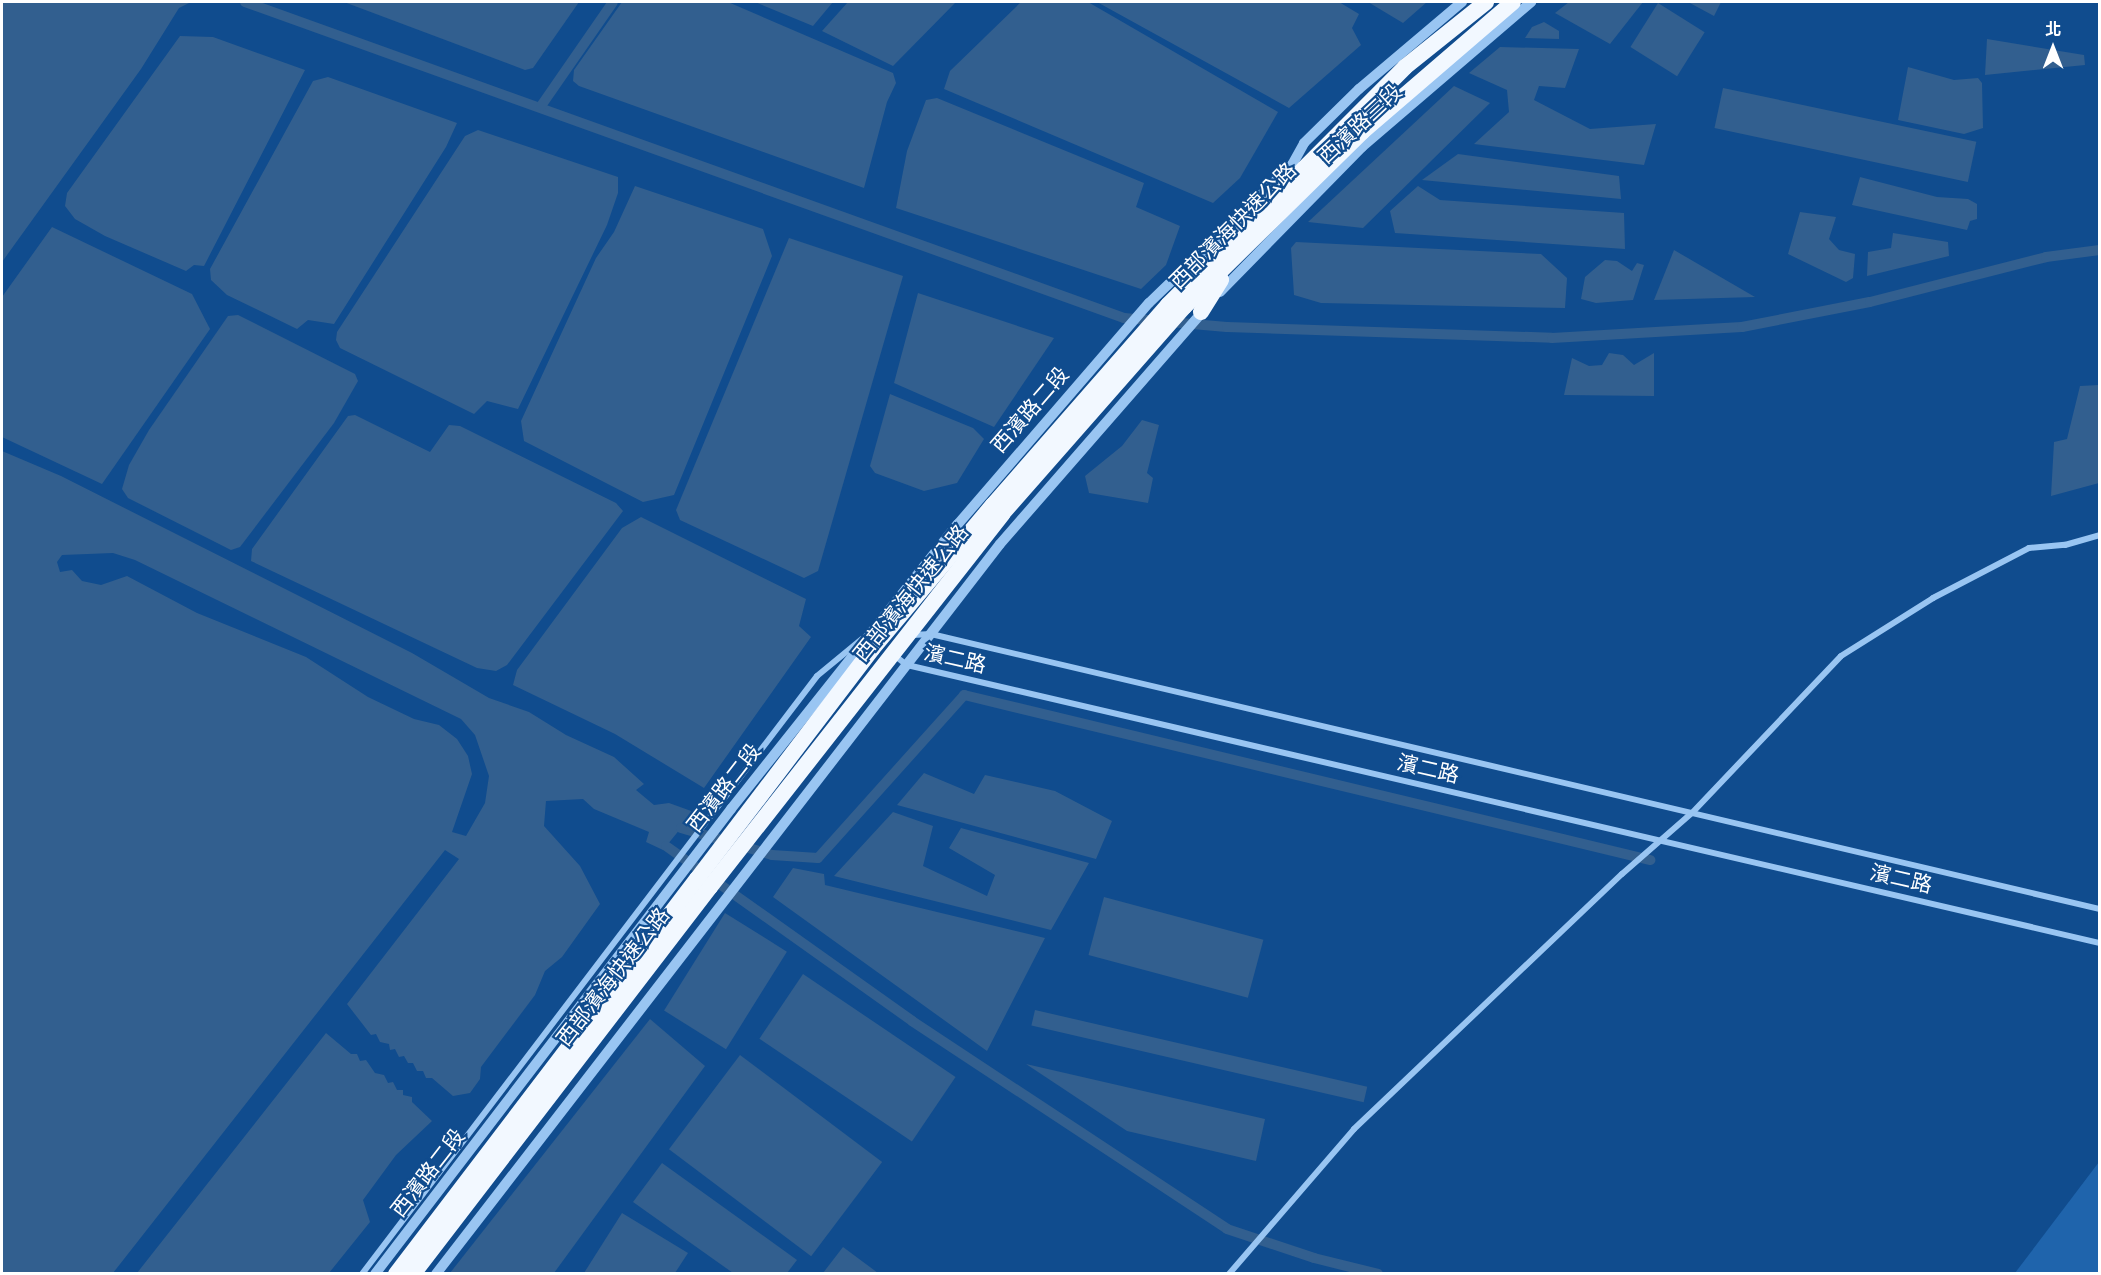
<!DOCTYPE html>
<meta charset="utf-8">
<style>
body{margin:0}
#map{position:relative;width:2101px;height:1275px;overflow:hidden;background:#104c8e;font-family:"Fira Sans Condensed","Noto Sans TC",sans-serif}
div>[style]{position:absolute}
.green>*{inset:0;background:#1f64ac}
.water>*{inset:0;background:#325f8f;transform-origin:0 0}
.pier>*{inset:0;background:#104c8e}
.canal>*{height:10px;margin:-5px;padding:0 5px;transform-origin:5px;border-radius:5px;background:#325f8f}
.minor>*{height:6px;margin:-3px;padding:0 3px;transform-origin:3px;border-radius:3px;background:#99c5f2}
.tertiary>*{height:10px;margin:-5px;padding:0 5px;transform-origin:5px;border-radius:5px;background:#99c5f2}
.trunk>*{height:16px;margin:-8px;padding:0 8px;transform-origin:8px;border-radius:8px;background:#f2f8ff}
.trunk-bridge>*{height:16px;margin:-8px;padding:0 8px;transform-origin:8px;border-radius:8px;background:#f2f8ff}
span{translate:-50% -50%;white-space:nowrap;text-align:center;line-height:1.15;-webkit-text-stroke:4.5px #104c8e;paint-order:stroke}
.street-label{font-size:21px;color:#fff}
.frame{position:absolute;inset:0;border:3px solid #fff;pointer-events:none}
.north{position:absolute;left:2023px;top:18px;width:60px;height:60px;-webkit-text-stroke:4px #104c8e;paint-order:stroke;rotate:0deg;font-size:16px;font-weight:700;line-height:24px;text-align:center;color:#fff}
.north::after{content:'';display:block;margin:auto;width:21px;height:27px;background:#fff;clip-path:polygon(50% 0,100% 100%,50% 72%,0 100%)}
</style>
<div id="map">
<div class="green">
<i style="clip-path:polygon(2099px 1162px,2099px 1273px,2015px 1273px)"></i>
</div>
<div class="water">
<i style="clip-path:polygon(2px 2px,191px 2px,179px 8px,141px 69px,2px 262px)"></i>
<i style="clip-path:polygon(344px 2px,579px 2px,533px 68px,525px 70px)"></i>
<i style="clip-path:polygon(622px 2px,728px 2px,893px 73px,896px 83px,887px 102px,864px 188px,579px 86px,573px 81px,574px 70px)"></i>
<i style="clip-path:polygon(755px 2px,833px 2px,813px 26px)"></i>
<i style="clip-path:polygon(848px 2px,956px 2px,893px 66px,822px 31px)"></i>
<i style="clip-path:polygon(1021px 2px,1088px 2px,1278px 112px,1240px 178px,1213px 203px,944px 89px,950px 71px)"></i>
<i style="clip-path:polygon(1097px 2px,1339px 2px,1359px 14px,1352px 28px,1361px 45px,1289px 108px)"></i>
<i style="clip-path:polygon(1368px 2px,1427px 2px,1403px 23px)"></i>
<i style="clip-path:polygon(1569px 2px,1643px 2px,1610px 44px,1555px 13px)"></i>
<i style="clip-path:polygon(1688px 2px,1721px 2px,1714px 16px)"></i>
<i style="left:1658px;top:3px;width:55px;height:52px;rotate:32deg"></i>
<i style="clip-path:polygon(1544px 22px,1559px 31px,1559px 39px,1525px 38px,1532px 27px)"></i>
<i style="clip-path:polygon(180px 36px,213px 37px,305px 70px,204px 266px,194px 265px,186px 271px,105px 236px,75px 219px,65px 206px,67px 193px)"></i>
<i style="clip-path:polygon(1987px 39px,2084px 55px,2085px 65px,1985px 75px)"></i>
<i style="clip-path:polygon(1500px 47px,1579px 49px,1565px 88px,1539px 86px,1534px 100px,1590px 129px,1656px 124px,1644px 165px,1474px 144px,1509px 112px,1507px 90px,1469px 73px)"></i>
<i style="clip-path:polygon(1908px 67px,1954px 80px,1978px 78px,1982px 83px,1983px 128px,1964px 134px,1898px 120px)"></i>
<i style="clip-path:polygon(328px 77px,457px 123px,446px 147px,334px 324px,308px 320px,297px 329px,227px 295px,211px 280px,210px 269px,313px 81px)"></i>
<i style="clip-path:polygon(1454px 86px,1490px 103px,1363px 228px,1308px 222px)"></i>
<i style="left:1723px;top:88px;width:259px;height:41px;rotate:12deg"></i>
<i style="clip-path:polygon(937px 98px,1144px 183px,1136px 207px,1180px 226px,1166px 265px,1141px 289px,896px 208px,907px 151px,926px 100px)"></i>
<i style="clip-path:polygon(478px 130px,618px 177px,618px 193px,607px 225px,518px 409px,487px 401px,474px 414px,340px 348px,336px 340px,337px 332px,465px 136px)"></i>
<i style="clip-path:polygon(1458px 154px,1619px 176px,1621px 199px,1422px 180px)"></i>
<i style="clip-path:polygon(1860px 177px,1937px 197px,1968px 199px,1977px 204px,1977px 219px,1970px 221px,1967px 230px,1852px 205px)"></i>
<i style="clip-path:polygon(635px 186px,763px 229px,772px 256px,674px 495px,643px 502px,524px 441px,521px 421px,596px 258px,614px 232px)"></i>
<i style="clip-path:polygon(1418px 186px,1440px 200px,1624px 213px,1625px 249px,1395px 233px,1390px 211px)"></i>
<i style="clip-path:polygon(1800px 212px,1836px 217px,1829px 239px,1839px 250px,1855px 254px,1853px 278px,1846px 282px,1788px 254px)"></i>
<i style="clip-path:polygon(52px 227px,192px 294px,210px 329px,102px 484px,2px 437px,2px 297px)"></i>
<i style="clip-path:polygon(1893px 233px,1948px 242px,1949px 256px,1867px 276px,1868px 252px,1891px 248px)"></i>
<i style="clip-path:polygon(789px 238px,903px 276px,818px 571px,804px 578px,680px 520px,676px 510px)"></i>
<i style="clip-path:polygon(1296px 242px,1541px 254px,1567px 278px,1565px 308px,1321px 303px,1294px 295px,1291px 248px)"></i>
<i style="clip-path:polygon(1674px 250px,1755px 297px,1654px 300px)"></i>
<i style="clip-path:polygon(1605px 260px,1617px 261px,1632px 271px,1637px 263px,1644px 265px,1633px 300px,1596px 303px,1581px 299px,1585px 277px)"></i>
<i style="clip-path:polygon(918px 293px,1054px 338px,994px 427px,894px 383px)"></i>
<i style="clip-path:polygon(238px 315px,355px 374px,358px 381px,334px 423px,240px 547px,231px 550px,128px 498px,122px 489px,129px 465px,149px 430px,228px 316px)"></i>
<i style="clip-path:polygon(1609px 353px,1623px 355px,1634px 365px,1654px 353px,1654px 396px,1564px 395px,1572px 358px,1589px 366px,1602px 365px)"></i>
<i style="clip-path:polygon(2099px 385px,2099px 483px,2051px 496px,2054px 442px,2067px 439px,2080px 386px)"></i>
<i style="clip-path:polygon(890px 394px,973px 428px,984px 439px,957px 483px,924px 491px,875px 473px,870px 466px)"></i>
<i style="clip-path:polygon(355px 415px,430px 452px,449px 425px,460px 426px,616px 503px,623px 511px,507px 665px,496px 671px,477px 668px,251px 561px,252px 549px,348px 416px)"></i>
<i style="clip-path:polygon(1142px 420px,1159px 425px,1147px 473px,1153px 478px,1148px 503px,1089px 493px,1085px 476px,1122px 446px)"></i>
<i style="clip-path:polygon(2px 451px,61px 476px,412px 653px,489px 698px,529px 712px,566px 735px,614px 757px,644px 784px,636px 790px,654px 805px,669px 803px,694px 812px,663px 850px,646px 842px,649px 832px,594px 809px,583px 799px,546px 801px,544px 826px,580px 866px,600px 904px,562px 957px,545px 971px,535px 995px,481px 1067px,480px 1079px,470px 1093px,453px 1096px,432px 1078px,426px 1078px,423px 1071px,417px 1071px,413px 1063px,408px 1063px,404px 1056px,399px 1057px,395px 1049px,390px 1050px,389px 1044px,380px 1042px,376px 1034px,371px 1035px,347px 1004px,459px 859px,445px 850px,113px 1273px,2px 1273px)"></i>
<i style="clip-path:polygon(641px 517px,806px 599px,799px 626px,811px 637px,704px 788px,615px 734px,513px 685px,517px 670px,622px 528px)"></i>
<i style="clip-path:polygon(924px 773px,974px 794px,985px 775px,1055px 791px,1112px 821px,1096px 859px,897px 805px)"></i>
<i style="clip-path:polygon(893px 812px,933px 826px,923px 866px,987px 896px,995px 875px,949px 848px,961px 828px,1089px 863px,1051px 930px,834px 876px)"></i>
<i style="clip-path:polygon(793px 868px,824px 874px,825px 885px,1045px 938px,987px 1051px,773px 897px)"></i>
<i style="left:1104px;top:897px;width:165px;height:60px;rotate:15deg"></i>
<i style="left:725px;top:913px;width:73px;height:115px;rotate:32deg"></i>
<i style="left:803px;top:974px;width:184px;height:78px;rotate:34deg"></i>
<i style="left:1035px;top:1010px;width:341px;height:16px;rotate:13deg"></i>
<i style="clip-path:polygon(650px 1019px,705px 1066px,554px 1273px,450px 1273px)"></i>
<i style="clip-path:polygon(326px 1033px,351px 1054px,357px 1054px,360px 1061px,366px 1060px,375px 1073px,384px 1075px,388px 1083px,393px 1082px,397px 1090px,403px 1090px,403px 1095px,412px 1097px,412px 1102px,432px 1121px,396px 1155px,363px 1200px,370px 1222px,329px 1273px,137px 1273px)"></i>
<i style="left:740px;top:1055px;width:178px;height:118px;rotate:37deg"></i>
<i style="clip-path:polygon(1026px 1064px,1265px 1119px,1256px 1161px,1127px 1131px)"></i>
<i style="clip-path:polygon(662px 1163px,797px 1260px,787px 1273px,733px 1273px,633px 1202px)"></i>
<i style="clip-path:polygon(622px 1213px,688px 1253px,675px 1273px,584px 1273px)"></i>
<i style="clip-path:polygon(843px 1247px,878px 1273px,823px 1273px)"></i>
</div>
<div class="pier">
<i style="clip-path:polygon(113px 553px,135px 560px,461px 719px,475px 735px,489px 776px,485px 803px,466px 836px,452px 832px,472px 774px,468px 756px,457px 739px,439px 725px,414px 719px,368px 697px,306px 657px,197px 613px,127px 576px,101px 585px,82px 581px,72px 570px,60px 572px,57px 562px,62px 555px)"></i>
</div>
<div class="canal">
<i style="left:245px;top:2px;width:934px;rotate:19.77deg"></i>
<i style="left:1124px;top:318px;width:103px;rotate:5deg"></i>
<i style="left:1227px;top:327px;width:325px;rotate:1.9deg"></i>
<i style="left:1552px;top:338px;width:190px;rotate:-3.3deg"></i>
<i style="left:1742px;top:327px;width:130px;rotate:-11.1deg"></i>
<i style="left:1870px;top:302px;width:182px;rotate:-14.3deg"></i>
<i style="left:2046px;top:257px;width:54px;rotate:-7.4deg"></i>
<i style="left:541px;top:106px;width:126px;rotate:-55.3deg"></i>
<i style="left:681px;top:828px;width:95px;rotate:16.5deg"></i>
<i style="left:772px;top:855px;width:46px;rotate:3.7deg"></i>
<i style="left:818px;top:858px;width:219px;rotate:-48.1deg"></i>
<i style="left:964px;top:695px;width:706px;rotate:13.52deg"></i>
<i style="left:666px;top:846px;width:302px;rotate:35.4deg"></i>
<i style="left:912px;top:1021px;width:377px;rotate:33.4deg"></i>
<i style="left:1227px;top:1229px;width:92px;rotate:18.4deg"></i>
<i style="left:1314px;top:1258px;width:66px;rotate:14deg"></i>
</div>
<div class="minor">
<i style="left:913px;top:635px;width:18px;rotate:-3deg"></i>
<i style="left:931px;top:634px;width:1201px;rotate:13.24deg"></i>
<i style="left:894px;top:655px;width:16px;rotate:38deg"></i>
<i style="left:907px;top:665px;width:1225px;rotate:13.12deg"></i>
<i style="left:362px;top:1274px;width:751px;rotate:-52.73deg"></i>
<i style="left:817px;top:676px;width:58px;rotate:-39.4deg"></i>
<i style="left:1229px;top:1274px;width:191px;rotate:-49.2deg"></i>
<i style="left:1354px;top:1129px;width:370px;rotate:-43.6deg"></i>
<i style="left:1622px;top:874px;width:93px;rotate:-41.1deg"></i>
<i style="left:1692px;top:813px;width:216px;rotate:-46.5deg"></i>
<i style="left:1841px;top:656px;width:109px;rotate:-32.2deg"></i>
<i style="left:1933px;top:598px;width:108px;rotate:-27.5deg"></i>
<i style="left:2029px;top:548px;width:36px;rotate:-5deg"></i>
<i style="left:2065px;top:545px;width:36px;rotate:-16deg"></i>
</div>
<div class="tertiary">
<i style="left:1220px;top:292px;width:203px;rotate:-45.6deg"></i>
<i style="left:1362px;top:147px;width:223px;rotate:-40.6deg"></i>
<i style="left:375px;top:1274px;width:586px;rotate:-52.56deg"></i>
<i style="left:731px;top:809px;width:364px;rotate:-51.5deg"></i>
<i style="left:958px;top:524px;width:292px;rotate:-49.2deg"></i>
<i style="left:1149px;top:303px;width:199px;rotate:-44deg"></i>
<i style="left:1292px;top:165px;width:25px;rotate:-61deg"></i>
<i style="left:1304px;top:143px;width:77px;rotate:-44.5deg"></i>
<i style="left:1359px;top:89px;width:135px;rotate:-40.2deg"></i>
<i style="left:436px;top:1274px;width:922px;rotate:-52.31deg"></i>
<i style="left:1000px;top:544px;width:313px;rotate:-48.9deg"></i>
</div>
<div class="trunk">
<i style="left:1201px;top:312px;width:38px;rotate:-58deg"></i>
<i style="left:993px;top:505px;width:266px;rotate:-48.8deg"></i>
<i style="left:1168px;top:305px;width:336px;rotate:-45.1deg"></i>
<i style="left:1405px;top:67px;width:104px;rotate:-38.7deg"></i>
<i style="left:1002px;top:514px;width:276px;rotate:-48.7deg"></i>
<i style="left:1184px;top:307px;width:250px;rotate:-44.5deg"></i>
<i style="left:1362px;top:132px;width:199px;rotate:-40.7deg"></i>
<i style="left:396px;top:1274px;width:497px;rotate:-52.7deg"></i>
<i style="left:413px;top:1274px;width:488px;rotate:-52.5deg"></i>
</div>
<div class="trunk-bridge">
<i style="left:697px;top:879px;width:289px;rotate:-52.7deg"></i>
<i style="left:872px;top:649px;width:188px;rotate:-50deg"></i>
<i style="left:710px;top:887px;width:474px;rotate:-51.9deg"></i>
</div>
<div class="street-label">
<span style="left:1360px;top:124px;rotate:-43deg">西濱路三段</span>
<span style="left:1233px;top:226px;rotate:-45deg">西部濱海快速公路</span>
<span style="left:1030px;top:410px;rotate:-49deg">西濱路二段</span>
<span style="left:911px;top:593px;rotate:-51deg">西部濱海快速公路</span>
<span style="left:955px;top:659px;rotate:13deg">濱二路</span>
<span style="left:1428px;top:769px;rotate:13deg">濱二路</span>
<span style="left:724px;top:788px;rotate:-52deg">西濱路二段</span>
<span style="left:1901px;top:879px;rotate:13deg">濱二路</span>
<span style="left:613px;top:977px;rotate:-52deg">西部濱海快速公路</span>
<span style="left:428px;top:1173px;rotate:-52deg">西濱路二段</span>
</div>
<div class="frame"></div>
<div class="north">北</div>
</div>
